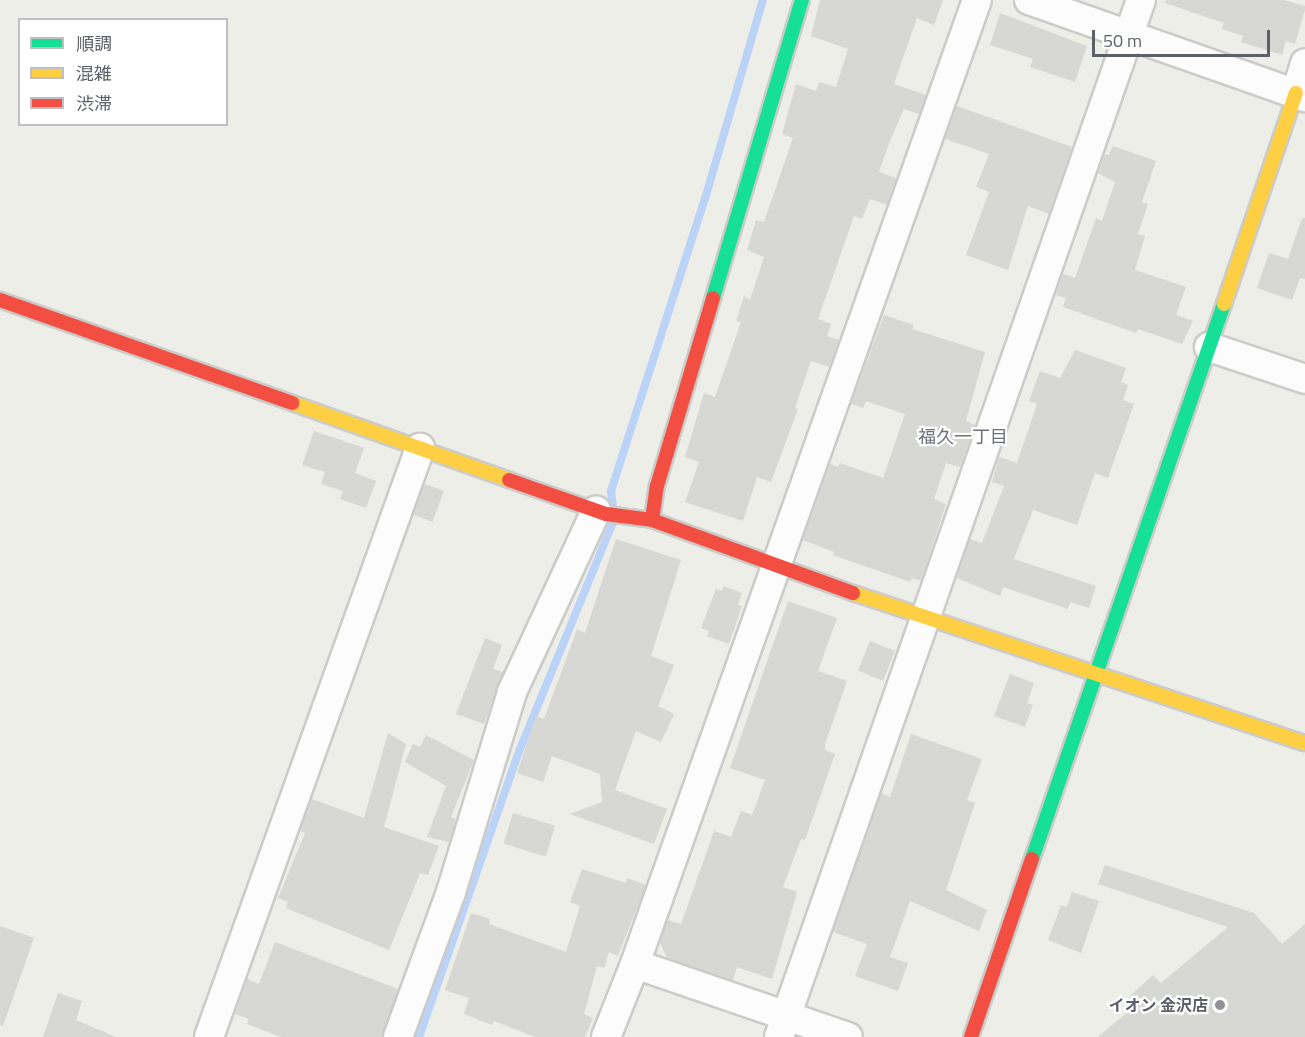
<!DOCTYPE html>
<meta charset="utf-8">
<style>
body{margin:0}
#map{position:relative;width:1305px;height:1037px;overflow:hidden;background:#eeeee8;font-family:"Titillium Web","Noto Sans JP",sans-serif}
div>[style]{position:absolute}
.stream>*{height:8px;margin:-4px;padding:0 4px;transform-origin:4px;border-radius:4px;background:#bcd3f8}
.building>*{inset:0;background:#d7d7d3;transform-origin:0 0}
.roads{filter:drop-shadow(2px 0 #cbccca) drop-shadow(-2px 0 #cbccca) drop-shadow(0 2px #cbccca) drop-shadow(0 -2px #cbccca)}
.street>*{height:28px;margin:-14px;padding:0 14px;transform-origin:14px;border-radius:14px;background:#fcfcfc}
.fast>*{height:14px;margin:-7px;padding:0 7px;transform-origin:7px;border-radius:7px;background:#16e098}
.slow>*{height:14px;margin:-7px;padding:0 7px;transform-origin:7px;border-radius:7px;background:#ffcf43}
.jam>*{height:14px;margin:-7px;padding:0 7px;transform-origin:7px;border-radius:7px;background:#f24e42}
.dots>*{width:16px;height:16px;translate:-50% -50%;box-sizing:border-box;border:3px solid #fff;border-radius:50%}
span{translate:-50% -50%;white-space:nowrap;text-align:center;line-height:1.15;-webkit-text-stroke:4.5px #fff;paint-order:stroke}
.poi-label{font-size:16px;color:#5d6067;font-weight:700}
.right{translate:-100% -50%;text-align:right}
.neighbourhood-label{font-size:18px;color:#6e7179}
.legend{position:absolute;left:18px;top:18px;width:210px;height:108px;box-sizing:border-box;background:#fff;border:2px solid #bebfc2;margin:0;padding:8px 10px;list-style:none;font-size:18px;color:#5d6067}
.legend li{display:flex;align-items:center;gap:12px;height:30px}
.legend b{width:30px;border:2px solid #bebfc2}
.scale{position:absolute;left:1092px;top:30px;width:178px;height:27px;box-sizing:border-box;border:3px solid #5d6067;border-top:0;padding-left:8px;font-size:18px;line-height:21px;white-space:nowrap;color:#5d6067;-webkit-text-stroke:4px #fff;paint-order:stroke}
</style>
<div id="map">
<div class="stream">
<i style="left:613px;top:507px;width:16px;rotate:-97deg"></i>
<i style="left:611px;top:491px;width:307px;rotate:-72.2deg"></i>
<i style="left:705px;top:199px;width:207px;rotate:-73.8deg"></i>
<i style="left:419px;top:1037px;width:305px;rotate:-70.7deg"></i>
<i style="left:520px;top:749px;width:245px;rotate:-67.7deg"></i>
</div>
<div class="building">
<i style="clip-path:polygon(820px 0,943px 0,934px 25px,917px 18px,894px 84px,926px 95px,919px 114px,904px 109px,891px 138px,879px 172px,896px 178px,887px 205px,870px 199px,862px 219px,854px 216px,818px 319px,831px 324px,827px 336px,839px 340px,829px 367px,811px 361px,795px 408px,798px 409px,771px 482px,757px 477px,743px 521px,685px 502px,699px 462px,685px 457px,704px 393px,715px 397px,741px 322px,736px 321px,744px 296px,750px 300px,764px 257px,747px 250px,756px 220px,764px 222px,793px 138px,782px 134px,796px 84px,816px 91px,819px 82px,836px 87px,848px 49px,811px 36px)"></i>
<i style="clip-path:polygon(1166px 0,1284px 0,1305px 6px,1305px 10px,1295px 44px,1286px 41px,1282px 55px,1241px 42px,1243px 36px,1222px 29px,1224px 23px,1165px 3px)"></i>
<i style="clip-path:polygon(1000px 13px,1087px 46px,1075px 82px,1030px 67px,1033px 59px,990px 45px)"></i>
<i style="clip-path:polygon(957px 106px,1072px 147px,1049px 214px,1028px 206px,1008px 270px,966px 255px,989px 192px,976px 187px,989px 154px,945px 139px)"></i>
<i style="clip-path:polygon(1113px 146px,1156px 161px,1142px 202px,1148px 204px,1138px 234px,1145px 236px,1135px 270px,1186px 287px,1176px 315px,1193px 321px,1182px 344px,1138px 329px,1136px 333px,1063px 307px,1066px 298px,1056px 295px,1063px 274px,1075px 278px,1096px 218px,1102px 221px,1115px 182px,1098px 173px,1105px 154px,1109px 155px)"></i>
<i style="clip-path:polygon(1302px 218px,1305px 218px,1305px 279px,1300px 278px,1292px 300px,1257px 288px,1269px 253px,1288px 259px)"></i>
<i style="clip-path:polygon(884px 315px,914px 325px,912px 329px,985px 352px,966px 421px,975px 425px,960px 467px,946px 463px,934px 499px,946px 504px,921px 581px,912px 578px,910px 582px,833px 555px,834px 552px,803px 540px,830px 464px,838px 467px,840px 463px,883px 478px,905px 414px,866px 401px,863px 408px,851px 404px)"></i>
<i style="clip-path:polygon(1075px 350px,1126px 368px,1121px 382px,1128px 385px,1123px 400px,1134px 404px,1108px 478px,1095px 473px,1077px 525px,1033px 510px,1014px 559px,1096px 586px,1089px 608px,1070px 602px,1068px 609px,1003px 587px,1000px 596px,957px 578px,970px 539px,982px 543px,1004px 486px,992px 482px,999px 457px,1017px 463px,1037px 404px,1029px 401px,1040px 371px,1060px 378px)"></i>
<i style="clip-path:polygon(314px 431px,364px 448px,355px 473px,376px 481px,366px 508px,340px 499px,343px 491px,321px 484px,325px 472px,302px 465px)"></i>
<i style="left:425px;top:484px;width:20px;height:33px;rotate:20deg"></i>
<i style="clip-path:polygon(616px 539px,681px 560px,651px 656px,674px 665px,658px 706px,674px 714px,661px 742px,636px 731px,615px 790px,667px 809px,654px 844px,570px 814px,602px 802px,600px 774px,552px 756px,543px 782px,517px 773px,536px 716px,544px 719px,577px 629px,585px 633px)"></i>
<i style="clip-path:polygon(724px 586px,742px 593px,738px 605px,742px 606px,729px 644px,707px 636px,709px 631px,701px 628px,716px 589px,722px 591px)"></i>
<i style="clip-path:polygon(788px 601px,837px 618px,818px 671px,847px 681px,825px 744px,825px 750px,835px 754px,805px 840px,801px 839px,783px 887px,797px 892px,772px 979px,737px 967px,733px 980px,667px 958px,660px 943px,668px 920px,681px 924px,714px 831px,731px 837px,741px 811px,752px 815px,765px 780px,730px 768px)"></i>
<i style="clip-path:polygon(485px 638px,502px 645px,493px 669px,503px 672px,484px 724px,456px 714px)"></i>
<i style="left:870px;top:641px;width:27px;height:32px;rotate:22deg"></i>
<i style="clip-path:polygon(1010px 674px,1034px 683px,1027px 703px,1033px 705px,1025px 727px,994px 716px)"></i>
<i style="clip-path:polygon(388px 733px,406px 744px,384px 827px,439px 846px,428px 875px,420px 873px,389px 950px,286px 908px,288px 902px,278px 898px,305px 833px,300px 831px,312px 799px,364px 818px)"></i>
<i style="clip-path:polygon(911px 734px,982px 759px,967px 800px,975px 803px,946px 890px,987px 910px,979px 931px,910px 901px,890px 957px,908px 963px,898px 991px,855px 976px,867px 944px,833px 932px,881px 793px,890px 797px)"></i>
<i style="clip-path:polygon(426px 735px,474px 760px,451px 817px,456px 819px,449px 842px,427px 837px,446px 786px,405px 762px,413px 744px,420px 747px)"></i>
<i style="left:513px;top:813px;width:44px;height:32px;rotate:17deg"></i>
<i style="clip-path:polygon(1105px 865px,1254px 913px,1282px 944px,1305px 924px,1305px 1037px,1098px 1037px,1136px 1005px,1129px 997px,1153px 975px,1161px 983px,1228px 927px,1098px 884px)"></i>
<i style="clip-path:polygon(582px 869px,626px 883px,627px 878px,646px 885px,618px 956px,609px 952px,604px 968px,597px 966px,584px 1014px,593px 1018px,585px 1037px,535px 1037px,494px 1021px,492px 1025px,464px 1014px,469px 998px,445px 990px,471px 913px,490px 919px,489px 924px,566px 952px,580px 906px,570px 902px)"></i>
<i style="clip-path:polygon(1072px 892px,1099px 901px,1081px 953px,1048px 940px,1061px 905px,1067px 907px)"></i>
<i style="clip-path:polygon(0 926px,34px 938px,3px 1026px,0 1025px)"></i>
<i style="clip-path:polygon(275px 942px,398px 989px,382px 1037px,281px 1037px,247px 1024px,249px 1019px,235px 1014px,247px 979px,259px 984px)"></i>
<i style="clip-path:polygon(58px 993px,82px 1001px,76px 1020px,116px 1037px,43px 1037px)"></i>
</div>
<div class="roads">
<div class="street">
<i style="left:1029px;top:0;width:293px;rotate:19.4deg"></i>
<i style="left:1296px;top:93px;width:31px;rotate:-73deg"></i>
<i style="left:1209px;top:347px;width:101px;rotate:18.4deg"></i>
<i style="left:635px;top:964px;width:225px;rotate:18.9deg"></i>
<i style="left:209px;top:1037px;width:626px;rotate:-70.29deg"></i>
<i style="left:398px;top:1037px;width:154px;rotate:-69.9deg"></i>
<i style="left:451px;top:892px;width:209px;rotate:-73deg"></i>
<i style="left:512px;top:692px;width:200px;rotate:-65.1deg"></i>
<i style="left:606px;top:1037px;width:79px;rotate:-68.3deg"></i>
<i style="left:635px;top:964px;width:1023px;rotate:-70.47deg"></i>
<i style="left:779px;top:1037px;width:1098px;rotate:-70.76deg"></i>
</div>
<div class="fast">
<i style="left:713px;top:298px;width:311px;rotate:-73.4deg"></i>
<i style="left:1032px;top:859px;width:587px;rotate:-70.92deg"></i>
</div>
<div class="slow">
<i style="left:1224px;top:304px;width:223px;rotate:-71.2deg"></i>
<i style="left:292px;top:403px;width:230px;rotate:19.5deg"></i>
<i style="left:853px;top:593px;width:476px;rotate:18.4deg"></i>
</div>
<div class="jam">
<i style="left:0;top:300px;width:310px;rotate:19.4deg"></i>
<i style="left:509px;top:480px;width:103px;rotate:19.3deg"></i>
<i style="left:606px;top:514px;width:46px;rotate:7.4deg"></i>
<i style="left:652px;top:520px;width:214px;rotate:20deg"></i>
<i style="left:652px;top:520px;width:34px;rotate:-82deg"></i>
<i style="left:657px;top:486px;width:196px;rotate:-73.4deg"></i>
<i style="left:971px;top:1037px;width:188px;rotate:-71.1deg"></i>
</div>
</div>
<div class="dots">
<i style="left:1220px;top:1005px;background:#909294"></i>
</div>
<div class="poi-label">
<span class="right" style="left:1208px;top:1005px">イオン 金沢店</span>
</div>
<div class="neighbourhood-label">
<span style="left:963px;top:437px">福久一丁目</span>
</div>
<ul class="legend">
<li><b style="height:8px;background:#16e098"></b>順調</li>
<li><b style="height:8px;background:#ffcf43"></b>混雑</li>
<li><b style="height:8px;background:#f24e42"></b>渋滞</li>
</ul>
<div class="scale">50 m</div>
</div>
